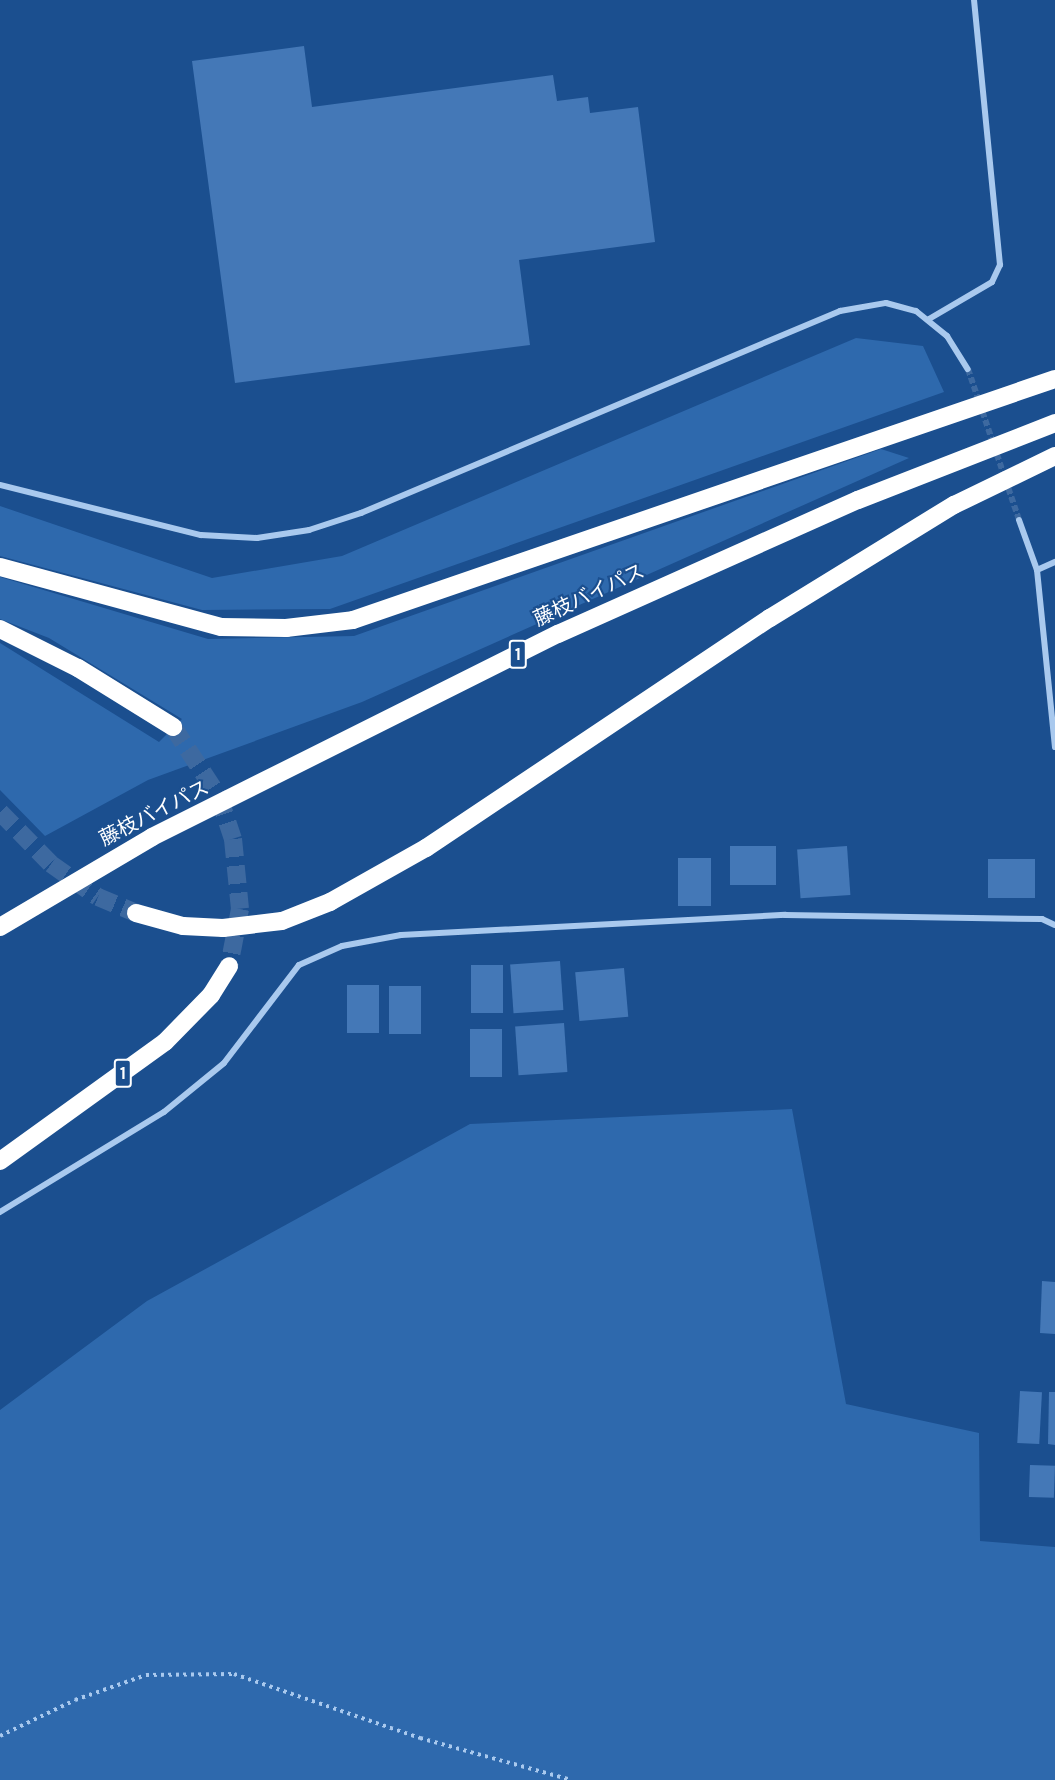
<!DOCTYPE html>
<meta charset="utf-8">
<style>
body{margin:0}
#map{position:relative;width:1055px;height:1780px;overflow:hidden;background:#1b4f8f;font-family:Karla,"Noto Sans JP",sans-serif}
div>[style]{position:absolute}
.green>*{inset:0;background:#2e69ad}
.building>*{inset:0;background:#4478b7;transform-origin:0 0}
.minor-tunnel>*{height:6px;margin-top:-3px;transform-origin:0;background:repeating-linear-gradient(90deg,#3d69a0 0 6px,transparent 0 9px)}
.motorway-tunnel>*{height:18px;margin-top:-9px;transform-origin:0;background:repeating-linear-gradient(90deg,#3d69a0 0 18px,transparent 0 27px)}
.path>*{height:4px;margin-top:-2px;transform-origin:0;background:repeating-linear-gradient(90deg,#a9c9ee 0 3px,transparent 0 7.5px)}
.minor>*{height:6px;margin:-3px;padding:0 3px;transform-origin:3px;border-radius:3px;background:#a9c9ee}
.motorway>*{height:18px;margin:-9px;padding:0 9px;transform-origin:9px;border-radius:9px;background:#fff}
span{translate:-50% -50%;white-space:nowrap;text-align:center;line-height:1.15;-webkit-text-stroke:4.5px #1b4f8f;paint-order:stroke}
.shield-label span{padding:2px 4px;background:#1b4f8f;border:2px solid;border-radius:4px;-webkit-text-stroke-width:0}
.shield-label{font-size:18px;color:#fff;font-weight:700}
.street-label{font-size:20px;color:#fff}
</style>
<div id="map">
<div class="green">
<i style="clip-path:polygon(856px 338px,923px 346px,944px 392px,330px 609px,202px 610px,0 556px,0 506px,212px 578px,342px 556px)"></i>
<i style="clip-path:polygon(881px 449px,909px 458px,362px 702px,148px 780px,45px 836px,0 790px,0 643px,159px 742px,182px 719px,49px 638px,0 619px,0 577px,208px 639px,354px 636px)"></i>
<i style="clip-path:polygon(792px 1109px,846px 1404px,979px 1433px,980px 1541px,1055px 1547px,1055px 1780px,0 1780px,0 1410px,147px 1301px,470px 1124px)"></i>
</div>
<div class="building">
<i style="clip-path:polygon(304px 46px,312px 107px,553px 75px,557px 101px,588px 97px,590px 113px,638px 107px,655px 242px,519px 260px,530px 345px,235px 383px,192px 61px)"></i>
<i style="left:730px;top:846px;width:46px;height:39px"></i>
<i style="left:847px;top:846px;width:49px;height:50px;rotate:86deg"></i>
<i style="left:678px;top:858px;width:33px;height:48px"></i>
<i style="left:988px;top:859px;width:47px;height:39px"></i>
<i style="left:560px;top:961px;width:49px;height:50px;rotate:86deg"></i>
<i style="left:471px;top:965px;width:32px;height:48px"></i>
<i style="left:624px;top:968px;width:49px;height:49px;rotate:85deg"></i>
<i style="left:347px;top:985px;width:32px;height:48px"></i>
<i style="left:389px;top:986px;width:32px;height:48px"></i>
<i style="left:564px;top:1023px;width:49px;height:49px;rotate:86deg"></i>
<i style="left:470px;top:1029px;width:32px;height:48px"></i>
<i style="clip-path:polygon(1042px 1281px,1055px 1282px,1055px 1334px,1040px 1333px)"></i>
<i style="left:1020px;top:1391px;width:22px;height:52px;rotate:3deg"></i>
<i style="clip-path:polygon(1049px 1392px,1055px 1392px,1055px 1445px,1048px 1444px)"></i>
<i style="left:1030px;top:1465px;width:25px;height:32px;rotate:2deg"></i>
</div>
<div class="minor-tunnel">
<i style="left:968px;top:369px;width:159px;rotate:71.3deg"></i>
</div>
<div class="motorway-tunnel">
<i style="left:173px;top:727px;width:84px;rotate:56.7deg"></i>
<i style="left:219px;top:797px;width:44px;rotate:71.6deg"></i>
<i style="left:233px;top:839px;width:70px;rotate:84.3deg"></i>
<i style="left:240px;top:909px;width:58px;rotate:100.9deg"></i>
<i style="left:0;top:812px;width:73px;rotate:45.6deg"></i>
<i style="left:51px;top:864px;width:57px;rotate:35.1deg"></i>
<i style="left:98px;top:897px;width:41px;rotate:22.8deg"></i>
</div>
<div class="path">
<i style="left:0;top:1736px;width:83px;rotate:-25.6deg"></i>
<i style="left:75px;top:1700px;width:75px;rotate:-19.4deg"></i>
<i style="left:146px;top:1675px;width:88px;rotate:-0.7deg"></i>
<i style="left:234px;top:1674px;width:197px;rotate:19deg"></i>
<i style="left:420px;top:1738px;width:157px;rotate:15.5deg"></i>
</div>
<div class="minor">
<i style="left:929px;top:319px;width:73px;rotate:-30.4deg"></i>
<i style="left:992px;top:282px;width:19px;rotate:-65deg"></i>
<i style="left:1000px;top:265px;width:266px;rotate:-95.6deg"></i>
<i style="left:0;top:485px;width:207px;rotate:14deg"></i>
<i style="left:201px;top:535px;width:56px;rotate:3.1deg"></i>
<i style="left:257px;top:538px;width:53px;rotate:-8.7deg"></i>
<i style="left:309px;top:530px;width:55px;rotate:-18.1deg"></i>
<i style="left:361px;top:513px;width:520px;rotate:-22.87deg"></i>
<i style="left:840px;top:311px;width:47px;rotate:-9.9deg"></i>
<i style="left:886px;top:303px;width:31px;rotate:15deg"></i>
<i style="left:916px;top:311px;width:40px;rotate:39deg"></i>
<i style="left:947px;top:336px;width:39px;rotate:58deg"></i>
<i style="left:1019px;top:520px;width:53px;rotate:70.2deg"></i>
<i style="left:1037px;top:570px;width:178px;rotate:84.2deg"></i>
<i style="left:1037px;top:570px;width:20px;rotate:-24deg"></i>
<i style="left:0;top:1212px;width:192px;rotate:-31.4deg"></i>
<i style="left:164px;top:1112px;width:77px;rotate:-39.2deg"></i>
<i style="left:224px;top:1063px;width:123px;rotate:-52.6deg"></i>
<i style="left:299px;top:965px;width:47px;rotate:-23.8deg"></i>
<i style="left:342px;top:946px;width:60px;rotate:-10.6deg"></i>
<i style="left:401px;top:935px;width:385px;rotate:-3deg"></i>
<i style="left:785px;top:915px;width:257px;rotate:0.9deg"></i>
<i style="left:1042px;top:919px;width:14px;rotate:25deg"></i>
</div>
<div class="motorway">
<i style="left:0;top:567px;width:229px;rotate:15.2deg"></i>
<i style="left:221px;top:627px;width:65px;rotate:0.9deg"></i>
<i style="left:286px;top:628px;width:67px;rotate:-6.8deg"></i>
<i style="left:353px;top:620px;width:742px;rotate:-18.95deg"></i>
<i style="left:0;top:629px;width:87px;rotate:26.6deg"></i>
<i style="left:78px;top:668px;width:112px;rotate:31.8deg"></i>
<i style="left:136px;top:913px;width:49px;rotate:15.5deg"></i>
<i style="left:183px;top:926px;width:40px;rotate:2.9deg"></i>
<i style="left:223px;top:928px;width:59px;rotate:-6.8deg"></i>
<i style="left:282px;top:921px;width:52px;rotate:-21.6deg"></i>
<i style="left:330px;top:902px;width:110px;rotate:-29.4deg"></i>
<i style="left:426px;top:848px;width:414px;rotate:-33.8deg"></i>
<i style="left:770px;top:618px;width:216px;rotate:-31.6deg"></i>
<i style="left:954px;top:505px;width:112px;rotate:-25.9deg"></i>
<i style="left:0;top:927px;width:177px;rotate:-30.6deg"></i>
<i style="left:152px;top:837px;width:454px;rotate:-26.6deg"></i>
<i style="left:558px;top:634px;width:329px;rotate:-24.1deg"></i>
<i style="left:858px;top:500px;width:212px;rotate:-21.3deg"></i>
<i style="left:0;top:1161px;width:203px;rotate:-35.8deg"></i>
<i style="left:165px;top:1042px;width:66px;rotate:-45.6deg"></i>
<i style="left:211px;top:995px;width:34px;rotate:-58deg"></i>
</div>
<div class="shield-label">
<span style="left:518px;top:654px">1</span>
<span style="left:123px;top:1073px">1</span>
</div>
<div class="street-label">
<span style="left:589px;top:595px;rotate:-25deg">藤枝バイパス</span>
<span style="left:154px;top:813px;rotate:-27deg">藤枝バイパス</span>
</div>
</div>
